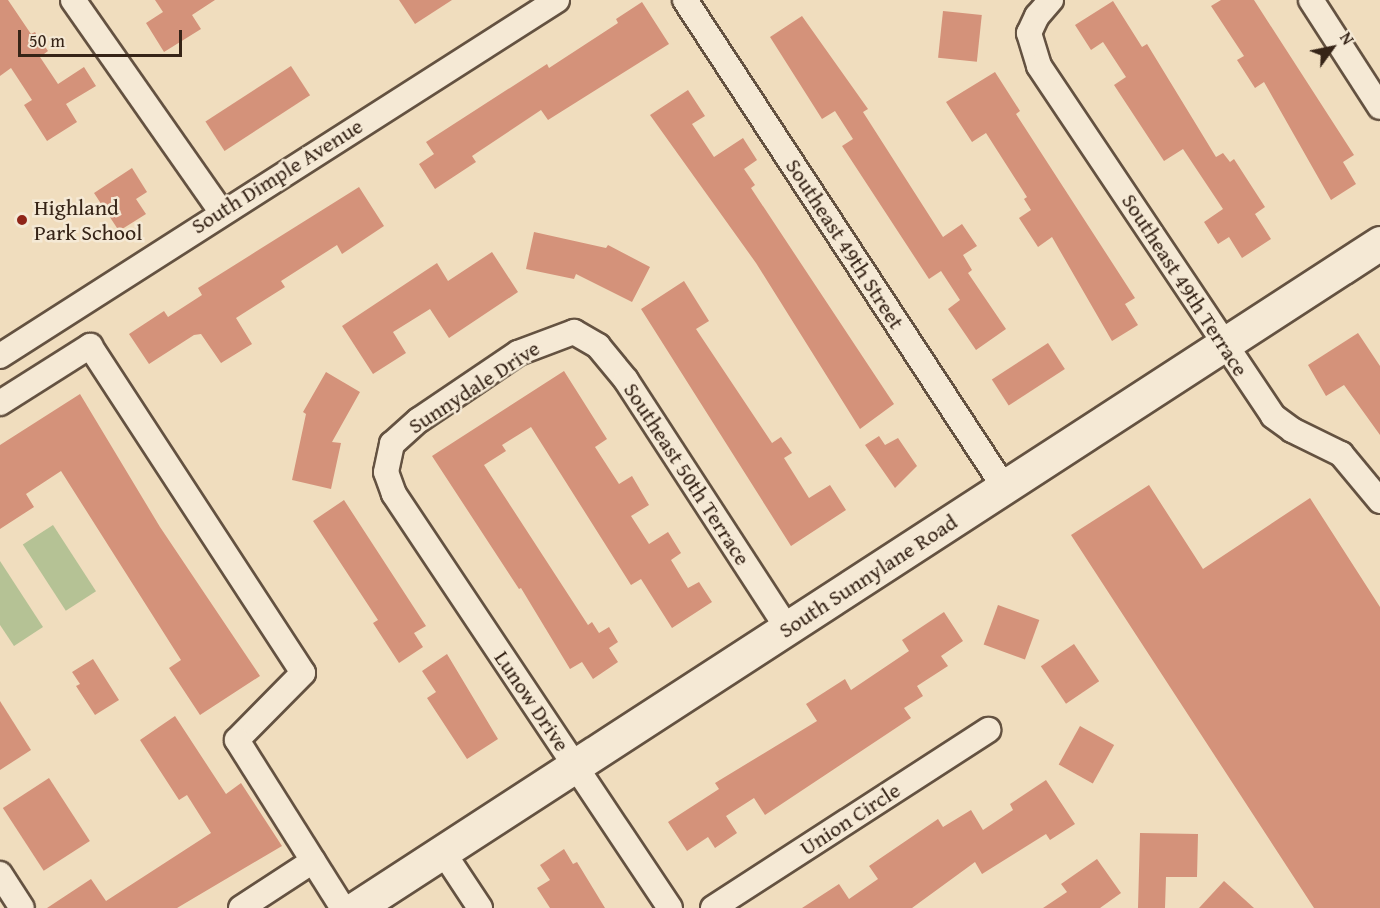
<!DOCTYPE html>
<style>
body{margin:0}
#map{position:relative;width:1380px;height:908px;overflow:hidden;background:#f0ddbe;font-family:"Gentium Book Plus",serif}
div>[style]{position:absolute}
.green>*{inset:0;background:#b5c295;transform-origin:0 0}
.building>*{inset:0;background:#d4927a;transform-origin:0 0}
.roads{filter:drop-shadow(2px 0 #645241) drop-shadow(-2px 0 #645241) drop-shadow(0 2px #645241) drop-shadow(0 -2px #645241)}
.street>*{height:24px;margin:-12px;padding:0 12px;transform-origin:12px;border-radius:12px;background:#f5e9d5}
.secondary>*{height:33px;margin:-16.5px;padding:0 16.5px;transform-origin:16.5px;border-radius:16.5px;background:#f5e9d5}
.dots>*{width:16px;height:16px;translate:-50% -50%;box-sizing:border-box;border:3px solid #f5e9d5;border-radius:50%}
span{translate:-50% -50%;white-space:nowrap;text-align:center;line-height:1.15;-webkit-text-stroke:5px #f5e9d5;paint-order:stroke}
.street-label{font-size:22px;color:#362417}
.poi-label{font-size:22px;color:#362417}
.left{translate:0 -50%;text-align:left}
.north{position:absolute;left:1302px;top:18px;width:60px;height:60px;-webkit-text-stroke:4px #f5e9d5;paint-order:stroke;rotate:57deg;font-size:16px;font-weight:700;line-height:24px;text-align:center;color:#362417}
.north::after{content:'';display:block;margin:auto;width:21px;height:27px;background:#362417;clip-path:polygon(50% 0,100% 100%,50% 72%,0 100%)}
.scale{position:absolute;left:18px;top:30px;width:164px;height:27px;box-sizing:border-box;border:3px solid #362417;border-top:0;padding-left:8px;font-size:18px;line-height:21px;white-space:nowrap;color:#362417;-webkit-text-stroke:4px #f5e9d5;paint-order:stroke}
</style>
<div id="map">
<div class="green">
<i style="left:53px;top:525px;width:79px;height:36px;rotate:57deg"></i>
<i style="clip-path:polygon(0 561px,43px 627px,14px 646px,0 625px)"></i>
</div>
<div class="building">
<i style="clip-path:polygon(0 0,8px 0,31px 34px,35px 32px,48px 51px,40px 57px,58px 84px,84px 67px,96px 86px,66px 104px,77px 122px,47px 141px,24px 105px,32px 100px,11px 68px,0 76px)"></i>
<i style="clip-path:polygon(155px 0,215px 0,192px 15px,201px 29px,164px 52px,146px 23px,163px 12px)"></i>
<i style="clip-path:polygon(399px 0,452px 0,415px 24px)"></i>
<i style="clip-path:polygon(1221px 0,1254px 0,1354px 155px,1343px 162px,1356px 184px,1331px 200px,1264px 82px,1255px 88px,1237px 60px,1244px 56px,1211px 6px)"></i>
<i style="clip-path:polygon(1113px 1px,1142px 47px,1147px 44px,1216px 157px,1223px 153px,1230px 162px,1234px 159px,1265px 207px,1255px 214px,1271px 239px,1242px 258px,1229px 237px,1218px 244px,1204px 222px,1223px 209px,1183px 149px,1164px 161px,1114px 85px,1126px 77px,1103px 42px,1091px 50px,1075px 25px)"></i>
<i style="clip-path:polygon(642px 2px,669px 44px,548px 120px,541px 110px,472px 156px,476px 162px,435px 189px,419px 164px,434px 154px,426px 142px,547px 64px,549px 68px,618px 23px,616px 19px)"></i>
<i style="left:943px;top:11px;width:39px;height:47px;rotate:6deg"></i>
<i style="clip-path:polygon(802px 16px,868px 109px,863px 112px,943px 237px,962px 224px,977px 246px,963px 255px,972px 270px,968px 273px,1006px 329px,976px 350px,948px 309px,960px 300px,941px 271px,929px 279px,842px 146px,853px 139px,835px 111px,822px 119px,770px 37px)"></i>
<i style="left:291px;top:66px;width:35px;height:102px;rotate:57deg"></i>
<i style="clip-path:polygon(995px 72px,1020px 111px,1016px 114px,1135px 298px,1125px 304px,1138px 325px,1112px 341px,1052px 237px,1038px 247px,1019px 218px,1031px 210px,1024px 199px,1027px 197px,986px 133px,972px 142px,946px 102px)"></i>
<i style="clip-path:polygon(688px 90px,705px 116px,692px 124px,714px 157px,743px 138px,757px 160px,744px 169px,755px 185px,751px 188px,894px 404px,860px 429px,756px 263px,650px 115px)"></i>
<i style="clip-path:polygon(132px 168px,147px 192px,136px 199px,146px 214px,119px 231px,94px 193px)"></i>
<i style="clip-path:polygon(359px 187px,384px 226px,342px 254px,337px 245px,281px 281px,285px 287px,236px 318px,252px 344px,221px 363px,201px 334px,194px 335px,149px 364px,129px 334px,164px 311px,168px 317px,202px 295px,198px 288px)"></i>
<i style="clip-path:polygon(534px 232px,606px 248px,608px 245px,650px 267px,632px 302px,576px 274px,574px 279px,526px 269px)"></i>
<i style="clip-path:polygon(492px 252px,518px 292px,449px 338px,430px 309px,393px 332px,406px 353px,373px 374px,342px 326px,437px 263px,448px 281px)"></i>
<i style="clip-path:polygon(684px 281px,709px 321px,696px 329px,772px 443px,781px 437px,792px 453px,784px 458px,809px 498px,830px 485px,846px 510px,791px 546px,641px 309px)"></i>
<i style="clip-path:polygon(1358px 333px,1380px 366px,1380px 435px,1344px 385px,1326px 396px,1308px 365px)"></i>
<i style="left:1048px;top:343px;width:31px;height:67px;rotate:57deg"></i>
<i style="clip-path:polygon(564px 371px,607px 439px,595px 447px,619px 484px,632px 476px,649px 505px,631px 516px,649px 544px,668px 532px,681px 553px,671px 560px,688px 588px,699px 582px,712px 602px,672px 628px,641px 579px,631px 585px,531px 427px,502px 445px,506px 451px,484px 465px,588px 625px,592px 622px,599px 633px,609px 627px,618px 642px,609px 648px,618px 662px,593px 679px,582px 662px,570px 669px,521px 588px,519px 589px,432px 456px)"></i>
<i style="clip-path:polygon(326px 372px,360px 392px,332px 442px,341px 443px,331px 489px,292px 480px,306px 414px,303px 412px)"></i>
<i style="clip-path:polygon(80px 394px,160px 527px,260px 676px,200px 715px,169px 668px,181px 660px,61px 471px,26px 494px,34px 507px,0 529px,0 445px)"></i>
<i style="clip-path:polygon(879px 436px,885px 445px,898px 438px,917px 466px,895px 488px,865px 445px)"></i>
<i style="clip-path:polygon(1149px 485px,1203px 569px,1310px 498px,1380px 607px,1380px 908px,1314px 908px,1071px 535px)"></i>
<i style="clip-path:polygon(344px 500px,426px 626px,414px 633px,423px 647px,399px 663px,373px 623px,378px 620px,313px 521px)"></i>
<i style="left:998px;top:605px;width:44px;height:42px;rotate:20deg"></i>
<i style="clip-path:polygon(944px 612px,963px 641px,941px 656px,948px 666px,917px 686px,923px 696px,904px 708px,911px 718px,765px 815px,754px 798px,726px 816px,737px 833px,715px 848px,708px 837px,687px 851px,668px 822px,719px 789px,715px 783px,817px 721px,806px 704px,845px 679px,851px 690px,909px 651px,902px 640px)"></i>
<i style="left:1074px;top:644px;width:45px;height:40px;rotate:56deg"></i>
<i style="clip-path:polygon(447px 654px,498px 739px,467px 759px,427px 698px,436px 692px,422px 671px)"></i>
<i style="clip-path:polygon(93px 659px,119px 700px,95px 715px,76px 686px,80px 684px,72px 672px)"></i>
<i style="clip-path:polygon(0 701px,31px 750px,0 770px)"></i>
<i style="clip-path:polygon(175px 716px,226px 794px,241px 783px,282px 846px,177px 908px,47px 908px,91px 879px,106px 901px,211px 833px,187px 795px,179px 800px,140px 740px)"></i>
<i style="left:1080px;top:726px;width:39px;height:44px;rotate:29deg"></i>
<i style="left:49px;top:778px;width:75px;height:55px;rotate:57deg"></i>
<i style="clip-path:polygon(1046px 780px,1075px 824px,1050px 840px,1046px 834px,982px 874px,975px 862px,912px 908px,802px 908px,839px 884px,849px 899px,878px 879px,869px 866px,938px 819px,943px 827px,971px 810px,983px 830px,1013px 810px,1010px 804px)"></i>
<i style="clip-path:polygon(1140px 833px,1198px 834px,1197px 877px,1166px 877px,1165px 908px,1138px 908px)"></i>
<i style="clip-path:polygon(564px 849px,573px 864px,577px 862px,605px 908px,550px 908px,537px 888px,550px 880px,540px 865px)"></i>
<i style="clip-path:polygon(1097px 859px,1121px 893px,1100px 908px,1043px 908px,1067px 892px,1061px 884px)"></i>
<i style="clip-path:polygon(1224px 881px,1254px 908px,1199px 908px)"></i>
</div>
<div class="roads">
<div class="street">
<i style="left:73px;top:0;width:258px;rotate:55deg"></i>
<i style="left:685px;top:0;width:582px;rotate:56.77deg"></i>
<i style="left:1051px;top:0;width:21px;rotate:131deg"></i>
<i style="left:1037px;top:16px;width:19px;rotate:115deg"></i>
<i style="left:1029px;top:33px;width:34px;rotate:73deg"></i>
<i style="left:1039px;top:66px;width:421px;rotate:56.2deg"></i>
<i style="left:1273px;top:416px;width:24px;rotate:36deg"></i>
<i style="left:1292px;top:430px;width:55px;rotate:26.1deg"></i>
<i style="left:1341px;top:454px;width:61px;rotate:50.3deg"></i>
<i style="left:1311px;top:0;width:127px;rotate:57.2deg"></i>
<i style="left:0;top:356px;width:661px;rotate:-32.58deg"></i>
<i style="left:0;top:403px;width:107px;rotate:-32.3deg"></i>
<i style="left:90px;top:346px;width:390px;rotate:56.9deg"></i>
<i style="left:303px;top:673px;width:94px;rotate:134.6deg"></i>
<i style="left:237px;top:740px;width:199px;rotate:57.8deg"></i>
<i style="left:443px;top:852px;width:67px;rotate:56.5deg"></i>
<i style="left:0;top:874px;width:40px;rotate:57.1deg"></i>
<i style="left:241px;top:908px;width:86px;rotate:-33.1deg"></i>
<i style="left:670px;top:908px;width:498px;rotate:-123.7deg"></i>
<i style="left:394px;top:494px;width:23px;rotate:-110deg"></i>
<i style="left:386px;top:472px;width:29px;rotate:-78deg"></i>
<i style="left:392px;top:444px;width:36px;rotate:-42deg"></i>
<i style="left:419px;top:420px;width:120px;rotate:-34.1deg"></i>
<i style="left:518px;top:353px;width:60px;rotate:-20.6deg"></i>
<i style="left:574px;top:332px;width:28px;rotate:30deg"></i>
<i style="left:598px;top:346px;width:44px;rotate:50.5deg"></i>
<i style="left:626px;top:380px;width:296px;rotate:57deg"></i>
<i style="left:713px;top:908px;width:328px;rotate:-32.9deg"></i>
</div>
<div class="secondary">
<i style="left:356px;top:908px;width:1221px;rotate:-33deg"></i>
</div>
</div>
<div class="dots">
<i style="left:22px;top:220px;background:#8f2418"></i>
</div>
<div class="street-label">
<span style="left:277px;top:176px;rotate:-32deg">South Dimple Avenue</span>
<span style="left:845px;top:244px;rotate:57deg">Southeast 49th Street</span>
<span style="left:1185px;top:285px;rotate:57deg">Southeast 49th Terrace</span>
<span style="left:474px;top:387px;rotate:-33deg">Sunnydale Drive</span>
<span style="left:687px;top:474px;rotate:57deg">Southeast 50th Terrace</span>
<span style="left:868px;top:576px;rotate:-33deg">South Sunnylane Road</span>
<span style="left:532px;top:701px;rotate:56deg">Lunow Drive</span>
<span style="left:850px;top:819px;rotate:-33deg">Union Circle</span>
</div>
<div class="poi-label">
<span class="left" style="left:34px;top:220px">Highland<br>Park School</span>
</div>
<div class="north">N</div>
<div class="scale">50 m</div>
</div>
